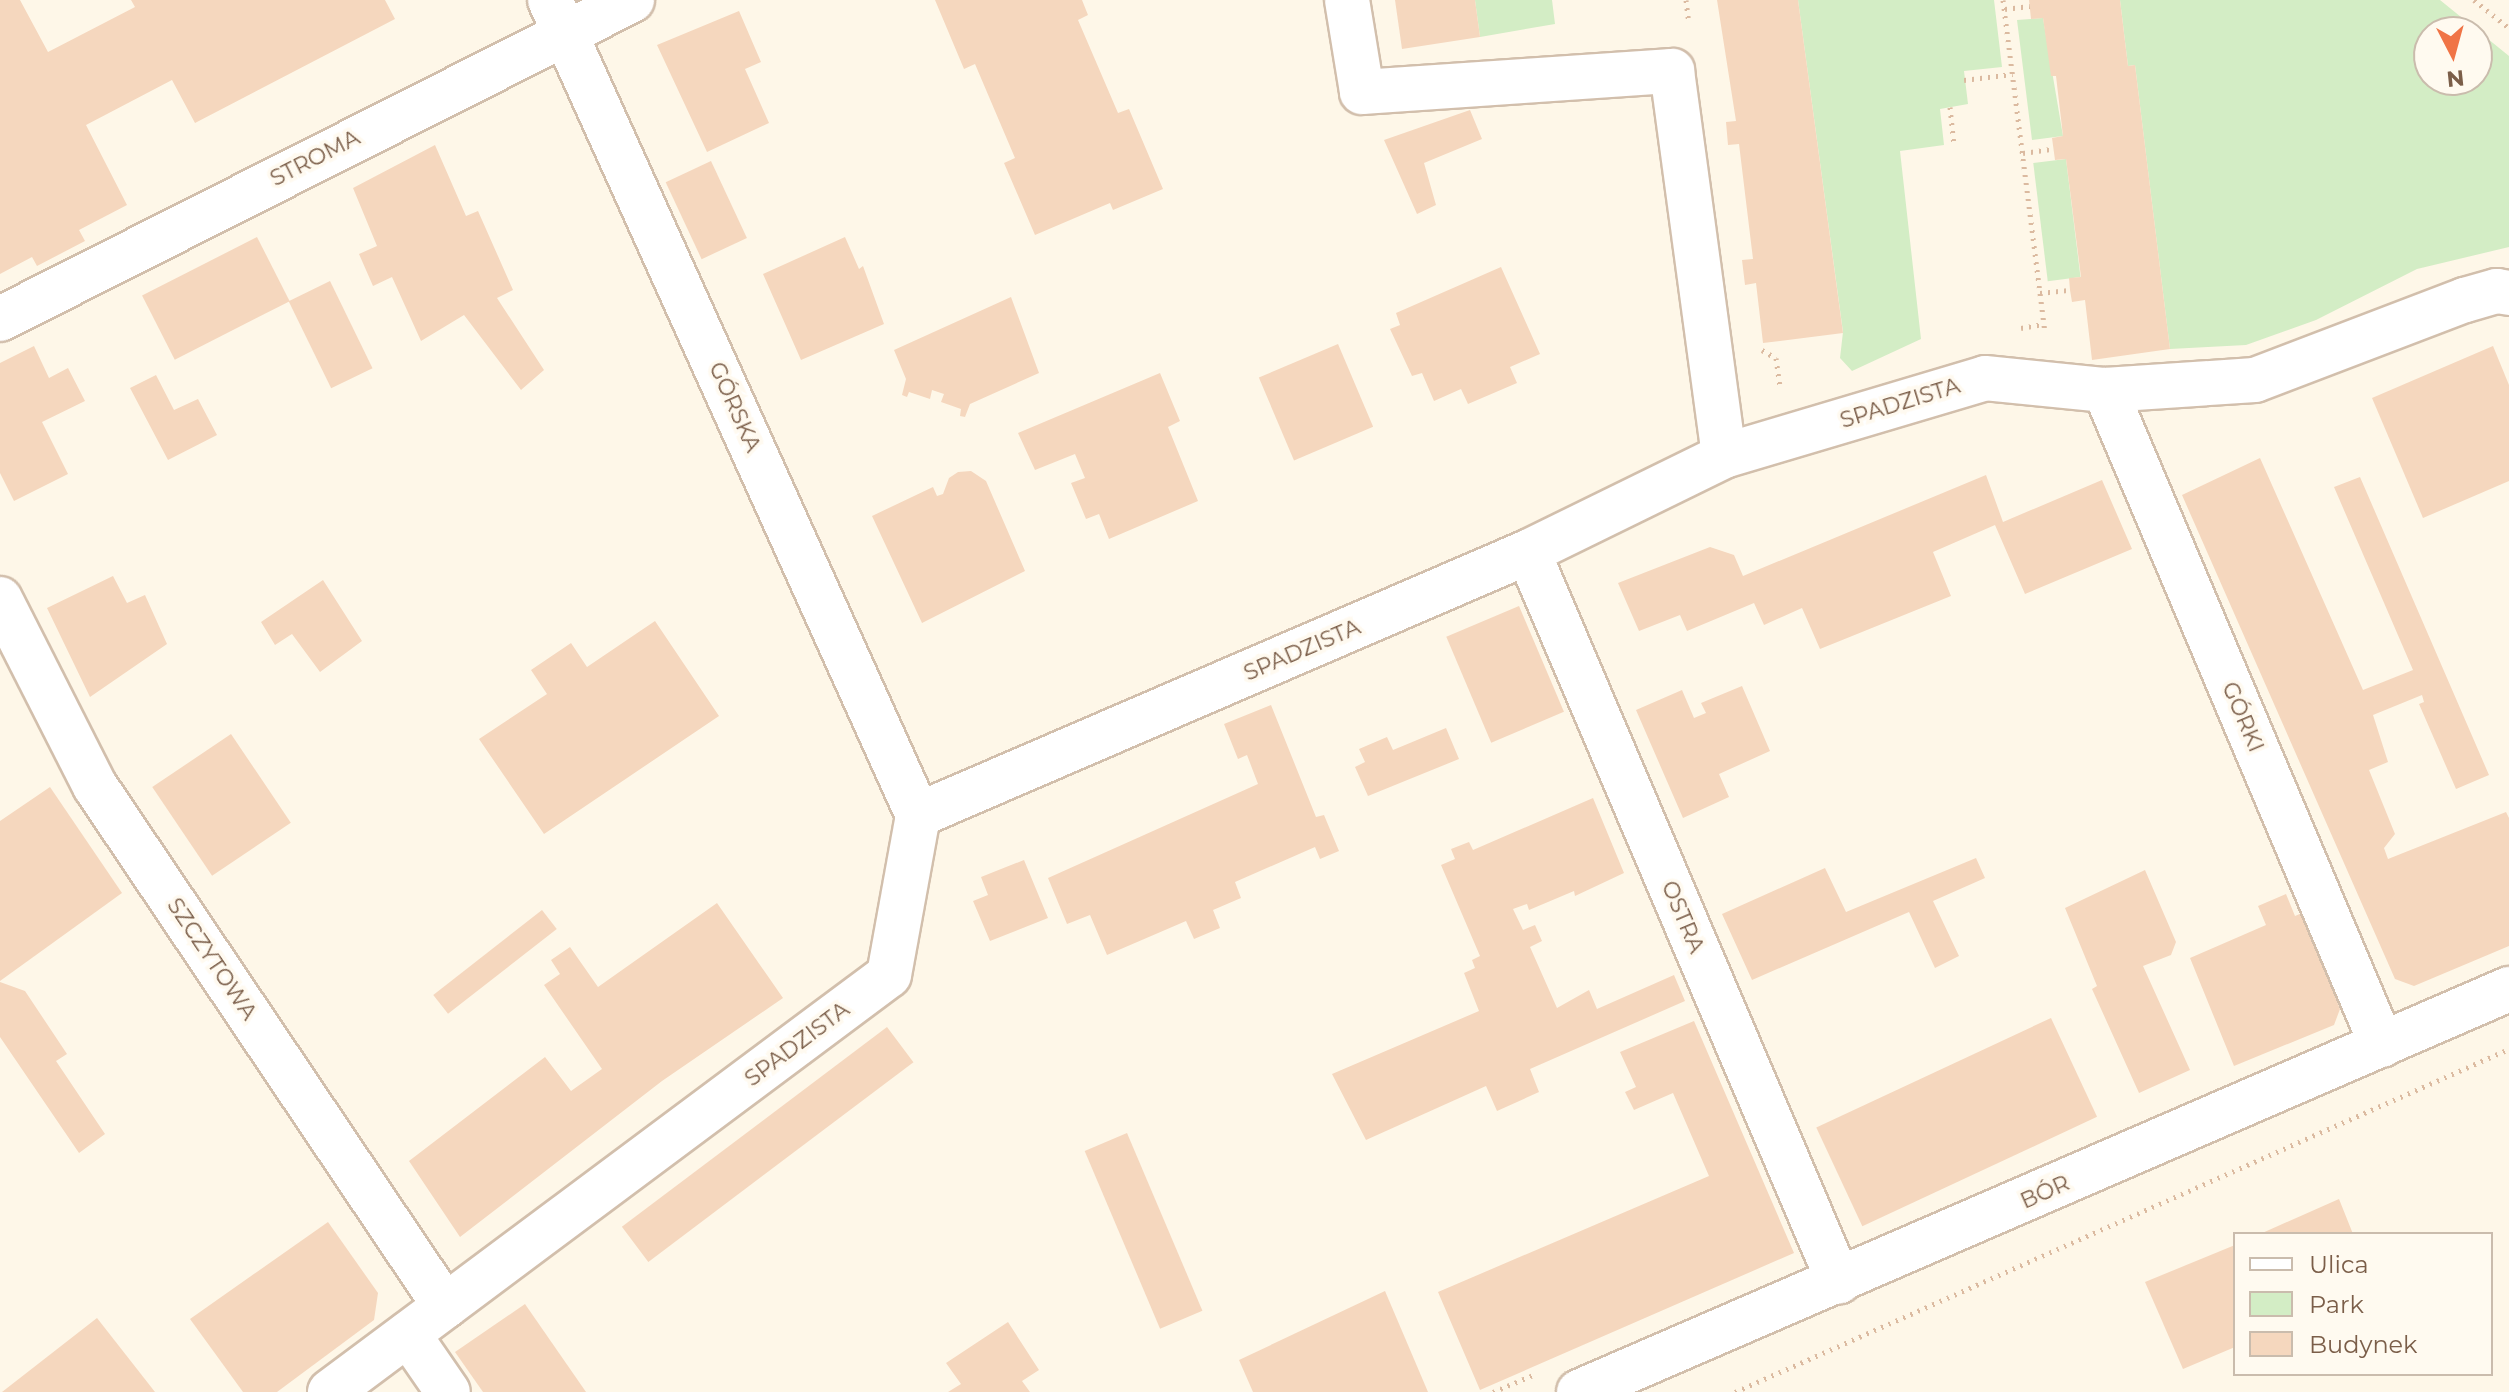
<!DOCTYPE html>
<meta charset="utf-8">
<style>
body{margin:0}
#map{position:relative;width:2509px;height:1392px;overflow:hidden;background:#fef7e8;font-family:Montserrat,sans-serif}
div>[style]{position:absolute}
.green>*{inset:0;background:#d3edc5;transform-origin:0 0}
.building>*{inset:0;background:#f5d7be;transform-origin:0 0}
.path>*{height:5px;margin-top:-2.5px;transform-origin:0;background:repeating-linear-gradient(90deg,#dbbaa0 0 2px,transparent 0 8px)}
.roads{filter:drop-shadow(2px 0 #d2bfac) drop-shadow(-2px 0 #d2bfac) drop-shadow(0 2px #d2bfac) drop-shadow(0 -2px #d2bfac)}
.street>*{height:44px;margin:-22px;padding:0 22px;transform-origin:22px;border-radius:22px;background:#fff}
span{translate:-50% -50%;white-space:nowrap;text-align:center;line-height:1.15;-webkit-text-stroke:7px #fffaf0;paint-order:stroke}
.street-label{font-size:22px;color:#7b5e49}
.legend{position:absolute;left:2233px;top:1232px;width:260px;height:144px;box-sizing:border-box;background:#fffaf0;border:2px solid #cabcad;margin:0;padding:10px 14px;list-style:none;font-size:24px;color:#7b5e49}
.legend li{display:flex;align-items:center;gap:16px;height:40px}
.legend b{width:40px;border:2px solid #cabcad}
.north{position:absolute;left:2413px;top:16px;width:80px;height:80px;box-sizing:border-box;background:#fffaf0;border:2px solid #cabcad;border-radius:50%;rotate:174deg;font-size:22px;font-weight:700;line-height:32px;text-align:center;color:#7b5e49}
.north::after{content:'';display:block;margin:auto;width:28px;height:36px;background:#f07446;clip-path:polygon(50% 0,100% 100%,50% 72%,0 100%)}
</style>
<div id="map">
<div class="green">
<i style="clip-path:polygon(1475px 0,1552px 0,1555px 24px,1480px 37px)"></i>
<i style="clip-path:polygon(1798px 0,1994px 0,2002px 67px,1964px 71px,1968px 104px,1940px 109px,1944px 145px,1900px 151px,1921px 339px,1852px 371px,1840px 358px,1843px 332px)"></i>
<i style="clip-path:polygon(evenodd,2120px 0,2440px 0,2509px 56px,2509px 247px,2417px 269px,2316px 320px,2246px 345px,2170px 349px,2135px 65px,2128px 66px,2120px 0,2429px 32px,2477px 32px,2477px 80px,2429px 80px,2429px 32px)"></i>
<i style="clip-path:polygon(2043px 18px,2063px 136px,2032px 140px,2017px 20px)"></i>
<i style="left:2066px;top:159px;width:119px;height:33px;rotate:83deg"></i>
</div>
<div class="building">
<i style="clip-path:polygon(0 0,20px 0,48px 52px,135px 7px,131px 0,385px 0,395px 19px,195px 123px,172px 80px,86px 125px,127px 205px,79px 230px,85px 241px,37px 266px,32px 257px,0 274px)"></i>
<i style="clip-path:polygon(935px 0,1082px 0,1088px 15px,1078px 20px,1118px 113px,1129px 109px,1163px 189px,1113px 210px,1110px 203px,1035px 235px,1004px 163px,1015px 158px,975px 64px,964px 69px)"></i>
<i style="clip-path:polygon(1395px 0,1475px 0,1480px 37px,1402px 49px)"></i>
<i style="clip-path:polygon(1717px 0,1798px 0,1843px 333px,1763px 343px,1756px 283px,1745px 285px,1742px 260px,1753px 259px,1739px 144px,1728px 145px,1726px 122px,1736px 121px)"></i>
<i style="clip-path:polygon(2029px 0,2120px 0,2128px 66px,2135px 65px,2170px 349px,2092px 360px,2085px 300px,2072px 302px,2070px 290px,2069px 278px,2081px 277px,2066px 159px,2055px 160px,2052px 138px,2063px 136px,2056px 76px,2051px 76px,2043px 18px,2031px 19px)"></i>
<i style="clip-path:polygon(739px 11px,761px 62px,745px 69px,769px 123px,707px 152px,657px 45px)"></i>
<i style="clip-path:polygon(1470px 110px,1482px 139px,1424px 163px,1436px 205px,1417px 214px,1384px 140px)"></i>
<i style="clip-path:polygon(435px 145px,466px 216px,478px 211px,513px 290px,497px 298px,544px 370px,521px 390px,464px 315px,421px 341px,392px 277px,373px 286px,359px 254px,377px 246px,353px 188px)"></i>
<i style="left:711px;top:161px;width:85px;height:50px;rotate:65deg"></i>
<i style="left:257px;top:237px;width:72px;height:129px;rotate:63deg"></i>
<i style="clip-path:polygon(845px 237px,859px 269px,863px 266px,884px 324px,801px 360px,763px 274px)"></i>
<i style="clip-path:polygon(1501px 267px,1540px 354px,1510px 367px,1517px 383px,1468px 404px,1461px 389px,1434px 401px,1422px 373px,1412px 376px,1390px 329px,1400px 325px,1396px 313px)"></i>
<i style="left:330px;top:281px;width:97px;height:46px;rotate:64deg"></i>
<i style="clip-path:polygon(1011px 297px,1039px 373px,970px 404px,965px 417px,960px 416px,961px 409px,941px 402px,944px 394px,932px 390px,930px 399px,909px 392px,907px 397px,902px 395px,906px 379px,894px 350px)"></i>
<i style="left:1338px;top:344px;width:90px;height:86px;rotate:67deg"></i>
<i style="clip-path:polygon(34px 346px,49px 378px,68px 368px,85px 401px,42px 422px,68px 474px,14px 501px,0 473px,0 363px)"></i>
<i style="clip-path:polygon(2493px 346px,2509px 385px,2509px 481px,2423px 518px,2372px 398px)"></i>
<i style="clip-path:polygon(1160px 373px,1180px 421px,1168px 427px,1198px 501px,1109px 539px,1099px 514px,1086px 519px,1071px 483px,1085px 478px,1075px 454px,1035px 470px,1018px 433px)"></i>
<i style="clip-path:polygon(156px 375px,174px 410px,198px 399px,217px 435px,168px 460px,130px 388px)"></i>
<i style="clip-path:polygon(2260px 458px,2363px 690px,2413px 670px,2334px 487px,2360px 477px,2489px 775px,2456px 789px,2419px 704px,2424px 702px,2422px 695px,2373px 715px,2388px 762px,2369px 770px,2395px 834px,2384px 848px,2388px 859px,2506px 812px,2509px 818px,2509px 946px,2414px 986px,2395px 979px,2182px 495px)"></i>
<i style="clip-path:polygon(958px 472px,971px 471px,986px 481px,1025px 571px,922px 623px,872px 516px,933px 487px,937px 496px,943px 494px,949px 478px)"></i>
<i style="clip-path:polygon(1986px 475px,2003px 522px,2102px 480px,2132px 549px,2025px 594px,1995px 525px,1933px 552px,1951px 596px,1820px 649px,1802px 608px,1764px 625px,1754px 603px,1687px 631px,1680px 615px,1639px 631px,1618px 583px,1710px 547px,1734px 555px,1743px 576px)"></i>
<i style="clip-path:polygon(113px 576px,127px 603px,145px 595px,167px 644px,90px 697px,47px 608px)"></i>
<i style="clip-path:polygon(323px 580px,362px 641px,320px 672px,292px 634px,275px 645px,261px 622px)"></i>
<i style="left:1519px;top:606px;width:115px;height:79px;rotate:67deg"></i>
<i style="clip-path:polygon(655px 621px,719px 716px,544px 834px,479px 739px,547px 694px,531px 670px,571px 643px,587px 667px)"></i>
<i style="clip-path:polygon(1742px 686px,1770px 751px,1719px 774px,1729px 797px,1683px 818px,1636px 710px,1682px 690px,1694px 718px,1706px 713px,1701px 703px)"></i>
<i style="clip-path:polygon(1271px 705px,1316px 817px,1324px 815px,1339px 851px,1320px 859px,1315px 847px,1235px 882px,1241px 898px,1213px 910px,1220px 928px,1194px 939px,1186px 921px,1107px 955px,1090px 915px,1067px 924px,1048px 878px,1258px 784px,1247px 755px,1238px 759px,1224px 724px)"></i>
<i style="clip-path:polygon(1446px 728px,1459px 759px,1368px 796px,1355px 767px,1365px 762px,1359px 749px,1387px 737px,1393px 750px)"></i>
<i style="left:231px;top:734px;width:107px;height:95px;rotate:56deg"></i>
<i style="clip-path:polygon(50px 787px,122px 893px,0 981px,0 821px)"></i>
<i style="clip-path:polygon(1593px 798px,1624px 873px,1575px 896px,1574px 891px,1529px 910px,1527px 904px,1513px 909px,1523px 930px,1535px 925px,1542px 941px,1530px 947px,1557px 1008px,1589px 990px,1597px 1009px,1674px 975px,1685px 1001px,1530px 1069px,1539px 1092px,1497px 1111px,1486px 1086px,1366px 1140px,1332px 1074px,1479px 1011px,1464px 973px,1475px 968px,1472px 960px,1480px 956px,1441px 865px,1455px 859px,1451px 849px,1469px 842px,1473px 850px)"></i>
<i style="clip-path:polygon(1976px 858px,1985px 878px,1933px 901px,1959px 956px,1935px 968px,1909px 912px,1752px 980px,1722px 914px,1825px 868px,1846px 912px)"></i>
<i style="clip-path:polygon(1024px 860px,1048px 918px,990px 941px,973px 901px,988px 895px,981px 877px)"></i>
<i style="clip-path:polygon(2145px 870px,2176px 942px,2171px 955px,2143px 966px,2190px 1070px,2139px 1093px,2092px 989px,2097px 986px,2065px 908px)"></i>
<i style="clip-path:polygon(2286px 894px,2295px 916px,2302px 913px,2340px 1009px,2334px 1025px,2234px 1066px,2190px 958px,2266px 925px,2258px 906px)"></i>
<i style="clip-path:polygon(717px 903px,783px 998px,662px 1081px,460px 1237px,409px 1161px,545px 1057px,571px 1091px,602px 1069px,544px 985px,560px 974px,551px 960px,570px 947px,598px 987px)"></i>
<i style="left:542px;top:910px;width:24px;height:138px;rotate:52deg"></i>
<i style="clip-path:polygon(0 982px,25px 991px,67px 1054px,56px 1061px,105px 1134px,79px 1153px,0 1037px)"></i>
<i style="left:2051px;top:1018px;width:109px;height:259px;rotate:65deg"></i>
<i style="clip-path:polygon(1694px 1021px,1794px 1253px,1480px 1390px,1438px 1292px,1709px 1176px,1673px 1093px,1634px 1110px,1625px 1092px,1636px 1087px,1620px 1052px)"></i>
<i style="left:887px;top:1027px;width:44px;height:332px;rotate:53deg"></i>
<i style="left:1127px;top:1133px;width:193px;height:46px;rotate:67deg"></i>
<i style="clip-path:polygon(2339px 1199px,2353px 1234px,2260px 1234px)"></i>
<i style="clip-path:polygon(328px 1222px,378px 1293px,374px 1320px,277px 1392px,243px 1392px,190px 1319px)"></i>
<i style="clip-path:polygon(2235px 1245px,2235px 1347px,2183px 1369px,2145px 1282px)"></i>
<i style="clip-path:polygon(1385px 1291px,1428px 1392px,1253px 1392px,1239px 1360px)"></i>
<i style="clip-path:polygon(525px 1304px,586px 1392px,483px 1392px,455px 1352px)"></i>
<i style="clip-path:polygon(97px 1318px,155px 1392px,2px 1392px)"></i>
<i style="clip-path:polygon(1008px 1322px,1039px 1370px,1022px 1381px,1030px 1392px,948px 1392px,961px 1384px,946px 1363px)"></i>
</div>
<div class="path">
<i style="left:1686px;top:0;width:23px;rotate:83deg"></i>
<i style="left:2003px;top:0;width:335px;rotate:82.8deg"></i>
<i style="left:2474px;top:0;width:45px;rotate:38.7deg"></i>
<i style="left:2005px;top:9px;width:25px;rotate:-7deg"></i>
<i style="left:1964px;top:80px;width:49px;rotate:-7deg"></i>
<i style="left:1950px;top:107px;width:39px;rotate:84deg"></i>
<i style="left:2023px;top:153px;width:30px;rotate:-8deg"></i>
<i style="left:2040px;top:293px;width:30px;rotate:-6deg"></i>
<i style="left:2021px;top:328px;width:23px;rotate:-10deg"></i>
<i style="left:1762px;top:350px;width:16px;rotate:30deg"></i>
<i style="left:1776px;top:358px;width:30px;rotate:82deg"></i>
<i style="left:1493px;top:1392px;width:43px;rotate:-23deg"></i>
<i style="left:1735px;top:1392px;width:847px;rotate:-23.9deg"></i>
</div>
<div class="roads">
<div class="street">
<i style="left:550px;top:0;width:894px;rotate:65.7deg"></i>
<i style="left:1347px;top:0;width:93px;rotate:80.7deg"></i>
<i style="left:1362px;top:92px;width:311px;rotate:-3.9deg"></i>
<i style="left:1672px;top:71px;width:388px;rotate:82.3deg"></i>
<i style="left:0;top:319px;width:708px;rotate:-26.78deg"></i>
<i style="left:2105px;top:390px;width:711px;rotate:67.08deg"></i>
<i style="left:1528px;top:552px;width:793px;rotate:66.92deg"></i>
<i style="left:0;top:599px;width:210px;rotate:63.1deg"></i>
<i style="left:95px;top:786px;width:627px;rotate:56.06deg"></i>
<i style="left:408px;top:1334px;width:70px;rotate:55.4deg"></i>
<i style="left:330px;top:1392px;width:697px;rotate:-36.72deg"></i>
<i style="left:889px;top:975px;width:163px;rotate:-79.7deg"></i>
<i style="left:918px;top:815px;width:664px;rotate:-23.32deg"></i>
<i style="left:1528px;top:552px;width:218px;rotate:-26.1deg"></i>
<i style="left:1724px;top:456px;width:272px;rotate:-16.6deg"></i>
<i style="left:1985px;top:378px;width:121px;rotate:5.7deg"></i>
<i style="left:2105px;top:390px;width:150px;rotate:-3.8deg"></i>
<i style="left:2255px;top:380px;width:225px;rotate:-20.9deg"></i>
<i style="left:2465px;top:300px;width:33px;rotate:-16deg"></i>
<i style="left:2497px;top:291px;width:12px;rotate:9deg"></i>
<i style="left:1579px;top:1392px;width:1014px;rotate:-23.43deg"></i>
</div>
</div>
<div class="street-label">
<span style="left:315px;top:158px;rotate:-27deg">STROMA</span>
<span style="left:1900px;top:403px;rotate:-17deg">SPADZISTA</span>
<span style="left:735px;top:407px;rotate:66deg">GÓRSKA</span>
<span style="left:1302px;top:650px;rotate:-23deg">SPADZISTA</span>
<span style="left:2243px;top:717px;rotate:67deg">GÓRKI</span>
<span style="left:1683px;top:917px;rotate:67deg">OSTRA</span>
<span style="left:212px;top:959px;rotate:56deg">SZCZYTOWA</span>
<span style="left:797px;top:1044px;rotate:-37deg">SPADZISTA</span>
<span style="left:2045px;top:1192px;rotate:-24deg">BÓR</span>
</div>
<ul class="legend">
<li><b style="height:10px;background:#fff"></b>Ulica</li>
<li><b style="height:22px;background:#d3edc5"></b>Park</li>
<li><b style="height:22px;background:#f5d7be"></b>Budynek</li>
</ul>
<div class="north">N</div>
</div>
